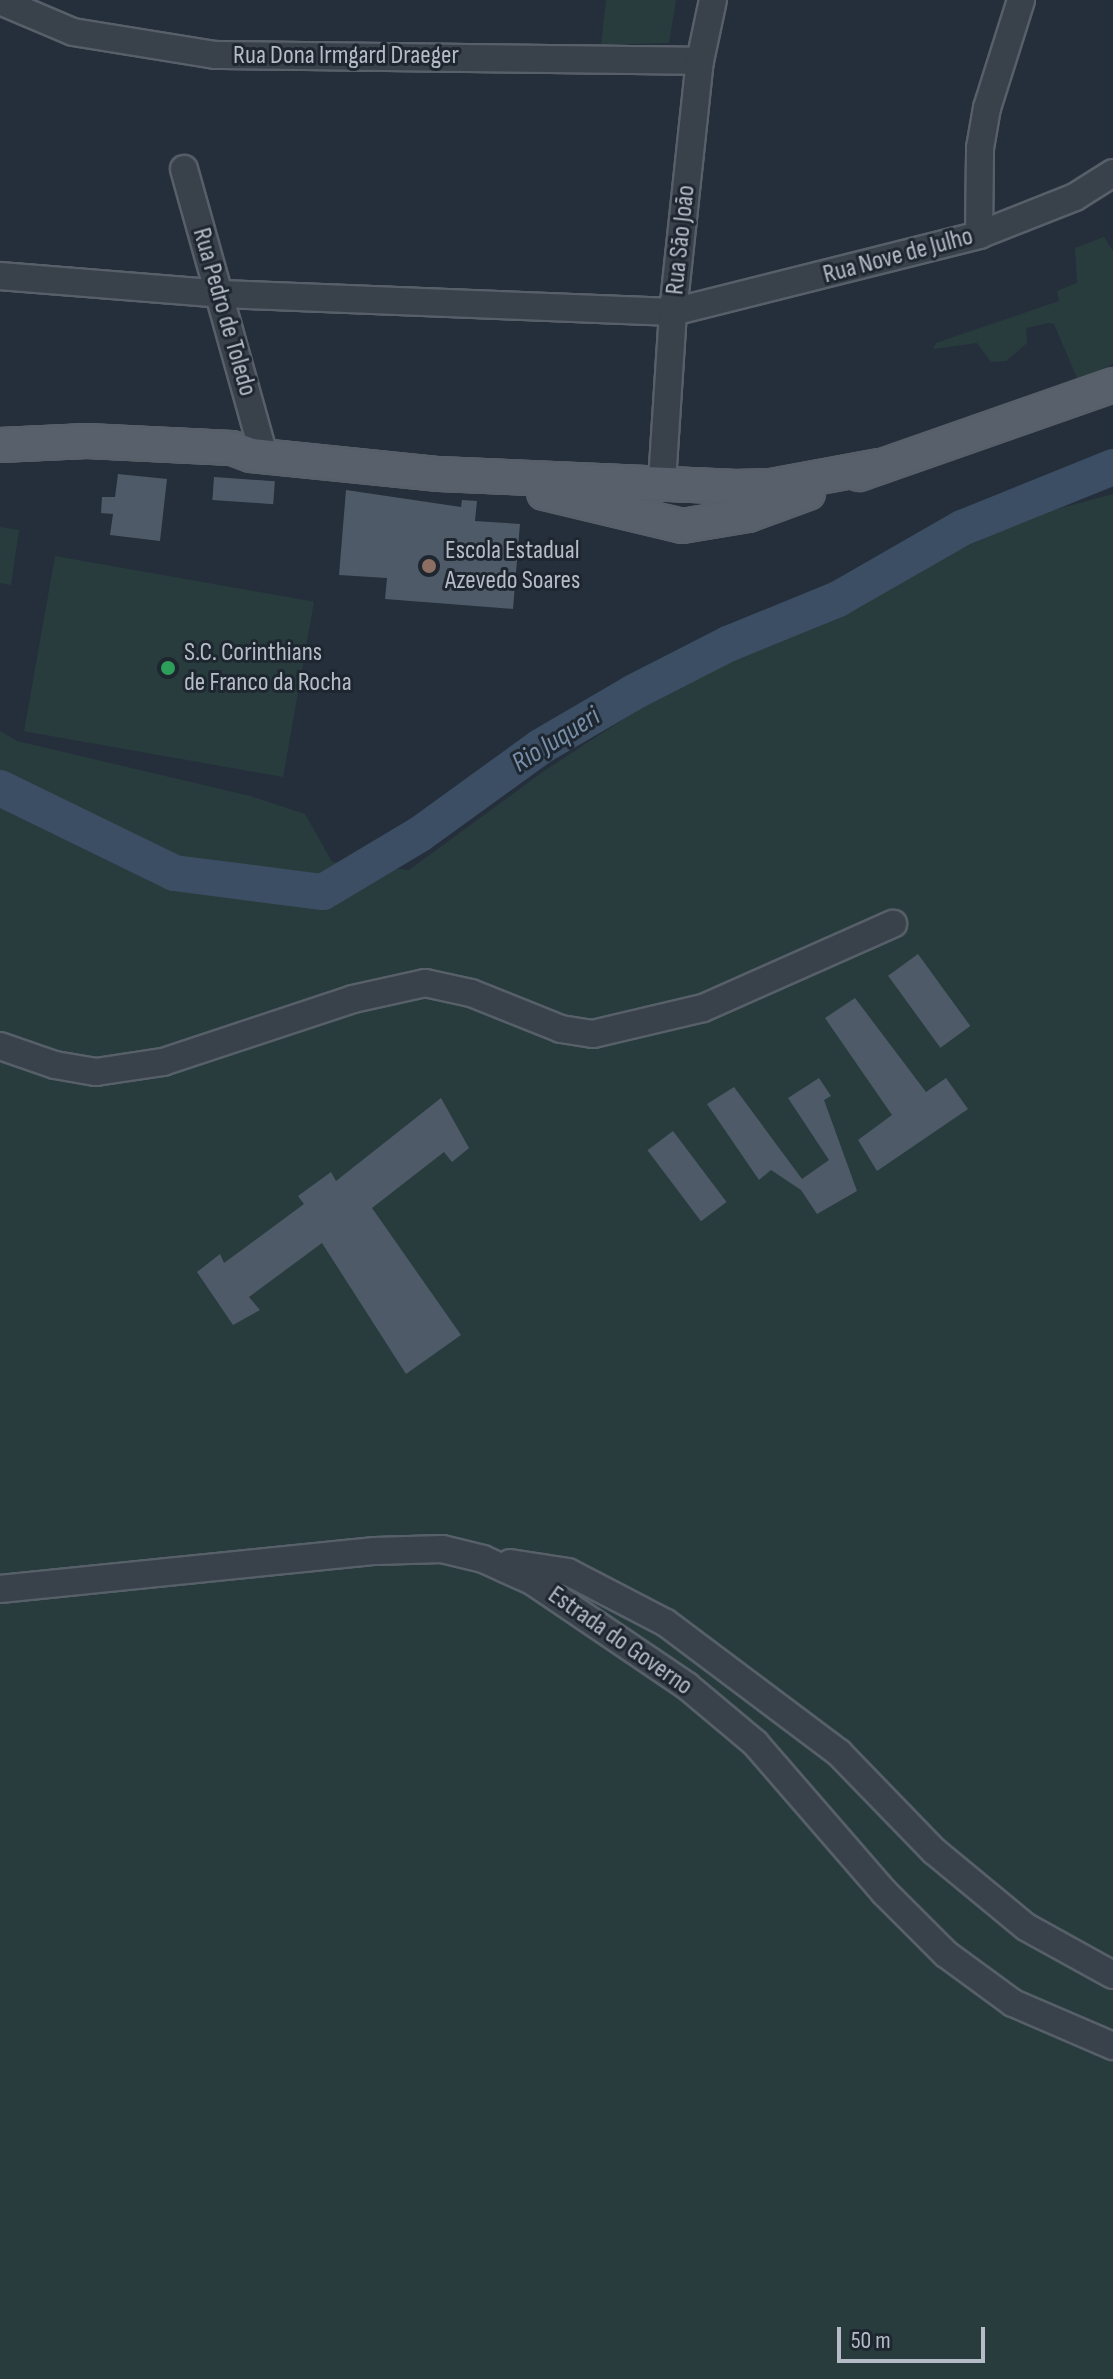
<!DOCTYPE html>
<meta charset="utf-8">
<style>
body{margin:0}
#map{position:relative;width:1113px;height:2379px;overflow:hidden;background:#252f3b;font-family:"Sofia Sans Condensed",sans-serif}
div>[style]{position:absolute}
.green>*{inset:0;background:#283c3d;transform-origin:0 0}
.river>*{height:36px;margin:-18px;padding:0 18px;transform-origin:18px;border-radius:18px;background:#3c4e63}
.building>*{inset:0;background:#4e5a67;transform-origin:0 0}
.roads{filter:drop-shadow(2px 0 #575f69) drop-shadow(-2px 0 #575f69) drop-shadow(0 2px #575f69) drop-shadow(0 -2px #575f69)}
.minor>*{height:26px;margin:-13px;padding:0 13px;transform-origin:13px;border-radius:13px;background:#39414b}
.major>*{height:32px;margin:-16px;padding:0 16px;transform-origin:16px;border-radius:16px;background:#57606b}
.dots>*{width:22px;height:22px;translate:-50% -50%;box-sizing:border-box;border:4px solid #1e2630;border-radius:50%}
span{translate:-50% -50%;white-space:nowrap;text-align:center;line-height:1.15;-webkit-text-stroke:6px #1e2630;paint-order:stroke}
.street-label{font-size:26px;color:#b5bcc7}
.poi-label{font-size:26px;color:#b5bcc7}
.left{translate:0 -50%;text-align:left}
.water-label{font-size:28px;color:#778ea8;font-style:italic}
.scale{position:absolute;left:837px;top:2327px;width:148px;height:36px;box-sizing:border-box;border:4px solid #b5bcc7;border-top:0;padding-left:10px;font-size:24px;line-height:28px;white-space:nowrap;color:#b5bcc7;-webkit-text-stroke:6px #1e2630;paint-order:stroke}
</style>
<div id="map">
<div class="green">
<i style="clip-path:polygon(606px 0,676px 0,669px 43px,601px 45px)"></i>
<i style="clip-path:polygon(1104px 237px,1113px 251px,1113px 364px,1078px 380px,1054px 324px,1048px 323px,1026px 328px,1027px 343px,1006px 361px,991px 362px,977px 343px,933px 349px,936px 343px,1059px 301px,1057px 291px,1077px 283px,1075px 248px)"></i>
<i style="clip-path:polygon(1113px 494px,1113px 2379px,0 2379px,0 731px,17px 741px,250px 796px,305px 814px,332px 862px,409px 870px,544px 771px,676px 685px,843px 614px,935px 561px,1035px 515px)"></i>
<i style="clip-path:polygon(0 527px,19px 530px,11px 585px,0 583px)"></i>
<i style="left:55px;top:556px;width:263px;height:178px;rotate:10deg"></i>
</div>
<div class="river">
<i style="left:0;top:788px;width:194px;rotate:26deg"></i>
<i style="left:174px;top:873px;width:150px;rotate:7.3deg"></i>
<i style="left:323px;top:892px;width:113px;rotate:-30.9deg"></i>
<i style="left:420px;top:834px;width:148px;rotate:-35.9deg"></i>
<i style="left:540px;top:747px;width:109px;rotate:-30.3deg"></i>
<i style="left:634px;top:692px;width:106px;rotate:-27.1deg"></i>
<i style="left:728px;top:644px;width:119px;rotate:-22.2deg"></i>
<i style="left:838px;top:599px;width:143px;rotate:-29.8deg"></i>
<i style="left:962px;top:528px;width:163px;rotate:-22deg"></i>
</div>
<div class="building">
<i style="clip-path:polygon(118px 474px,167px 479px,160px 541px,110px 535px,113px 514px,101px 513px,102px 497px,115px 497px)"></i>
<i style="left:214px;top:477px;width:61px;height:23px;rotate:4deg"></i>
<i style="clip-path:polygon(346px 490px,461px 507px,462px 500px,477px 501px,475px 521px,520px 524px,513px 609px,385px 599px,387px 578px,339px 575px)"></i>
<i style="left:918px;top:954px;width:89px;height:37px;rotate:54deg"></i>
<i style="clip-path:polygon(855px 998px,926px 1092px,946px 1078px,968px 1109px,877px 1171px,858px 1140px,892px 1115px,825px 1018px)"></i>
<i style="clip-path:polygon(819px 1078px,831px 1096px,824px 1100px,857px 1191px,817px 1214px,801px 1190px,771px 1170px,759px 1180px,707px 1104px,734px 1087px,802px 1179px,829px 1160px,788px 1098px)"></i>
<i style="clip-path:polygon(441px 1098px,469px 1148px,452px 1162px,444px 1152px,372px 1208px,461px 1335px,406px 1374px,322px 1243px,249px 1297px,260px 1310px,233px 1325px,197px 1272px,220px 1254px,224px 1263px,304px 1204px,298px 1196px,331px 1172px,336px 1181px)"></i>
<i style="left:673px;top:1131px;width:89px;height:32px;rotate:53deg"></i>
</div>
<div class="roads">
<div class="minor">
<i style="left:0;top:1px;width:79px;rotate:23deg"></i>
<i style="left:73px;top:32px;width:144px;rotate:9.2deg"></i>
<i style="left:215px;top:55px;width:485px;rotate:0.7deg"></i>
<i style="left:184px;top:169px;width:297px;rotate:74.4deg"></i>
<i style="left:979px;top:235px;width:87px;rotate:-89.3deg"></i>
<i style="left:980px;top:148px;width:41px;rotate:-80.1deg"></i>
<i style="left:987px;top:108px;width:113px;rotate:-72.5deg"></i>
<i style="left:0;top:276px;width:224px;rotate:4.6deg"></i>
<i style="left:223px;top:294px;width:450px;rotate:2.3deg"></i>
<i style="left:673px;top:312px;width:316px;rotate:-14.1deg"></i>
<i style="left:979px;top:235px;width:103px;rotate:-21.6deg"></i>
<i style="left:1075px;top:197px;width:45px;rotate:-32.3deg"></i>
<i style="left:662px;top:482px;width:170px;rotate:-86.3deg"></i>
<i style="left:673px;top:312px;width:252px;rotate:-83.9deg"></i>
<i style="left:700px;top:61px;width:62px;rotate:-78deg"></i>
<i style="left:0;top:1046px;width:58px;rotate:19.1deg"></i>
<i style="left:55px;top:1065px;width:42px;rotate:9.7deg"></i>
<i style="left:96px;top:1072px;width:68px;rotate:-8.5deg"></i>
<i style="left:163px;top:1062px;width:200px;rotate:-18.3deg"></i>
<i style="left:353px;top:999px;width:74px;rotate:-12.5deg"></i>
<i style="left:425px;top:983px;width:47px;rotate:12.3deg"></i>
<i style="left:471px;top:993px;width:97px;rotate:21.8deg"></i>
<i style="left:561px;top:1029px;width:32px;rotate:9deg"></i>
<i style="left:593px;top:1034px;width:113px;rotate:-13.3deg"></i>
<i style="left:703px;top:1008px;width:208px;rotate:-23.9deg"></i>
<i style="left:510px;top:1563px;width:59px;rotate:8.8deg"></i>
<i style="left:568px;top:1572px;width:110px;rotate:27.5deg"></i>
<i style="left:666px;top:1623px;width:216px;rotate:36.9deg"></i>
<i style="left:839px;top:1753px;width:136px;rotate:45.9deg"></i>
<i style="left:934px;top:1851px;width:119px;rotate:39.6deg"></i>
<i style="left:1026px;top:1927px;width:99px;rotate:28.9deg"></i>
<i style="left:0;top:1589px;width:377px;rotate:-5.8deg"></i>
<i style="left:375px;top:1551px;width:67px;rotate:-1.7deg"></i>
<i style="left:442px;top:1549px;width:42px;rotate:13.7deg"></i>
<i style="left:483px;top:1559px;width:54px;rotate:24.2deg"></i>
<i style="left:532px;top:1581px;width:187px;rotate:34.1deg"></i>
<i style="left:687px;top:1686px;width:89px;rotate:40deg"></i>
<i style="left:755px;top:1743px;width:197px;rotate:49.1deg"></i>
<i style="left:884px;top:1892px;width:88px;rotate:45deg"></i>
<i style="left:946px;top:1954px;width:83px;rotate:36.2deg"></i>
<i style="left:1013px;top:2003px;width:109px;rotate:23.3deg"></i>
</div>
<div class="major">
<i style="left:0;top:445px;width:87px;rotate:-2.6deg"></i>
<i style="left:87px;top:441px;width:145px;rotate:2.8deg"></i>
<i style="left:232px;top:448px;width:20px;rotate:20deg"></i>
<i style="left:251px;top:455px;width:189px;rotate:5.8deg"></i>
<i style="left:439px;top:474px;width:293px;rotate:2.5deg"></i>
<i style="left:732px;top:487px;width:39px;rotate:-1deg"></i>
<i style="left:771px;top:486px;width:110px;rotate:-10.5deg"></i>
<i style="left:859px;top:474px;width:269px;rotate:-19.3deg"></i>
<i style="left:544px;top:493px;width:142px;rotate:13.4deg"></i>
<i style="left:682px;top:526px;width:67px;rotate:-9.5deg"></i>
<i style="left:748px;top:515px;width:64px;rotate:-20.1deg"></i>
</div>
</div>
<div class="dots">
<i style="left:429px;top:566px;background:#8d6e63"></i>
<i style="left:168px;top:668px;background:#2e9e5b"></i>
</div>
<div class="street-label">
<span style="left:346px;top:56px">Rua Dona Irmgard Draeger</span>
<span style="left:681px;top:240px;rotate:-84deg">Rua São João</span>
<span style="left:898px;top:256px;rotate:-15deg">Rua Nove de Julho</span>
<span style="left:224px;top:312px;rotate:74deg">Rua Pedro de Toledo</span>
<span style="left:620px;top:1641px;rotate:35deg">Estrada do Governo</span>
</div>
<div class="poi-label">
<span class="left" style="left:445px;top:566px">Escola Estadual<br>Azevedo Soares</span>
<span class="left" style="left:184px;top:668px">S.C. Corinthians<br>de Franco da Rocha</span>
</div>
<div class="water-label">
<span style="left:556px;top:740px;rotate:-32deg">Rio Juqueri</span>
</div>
<div class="scale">50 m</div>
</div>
